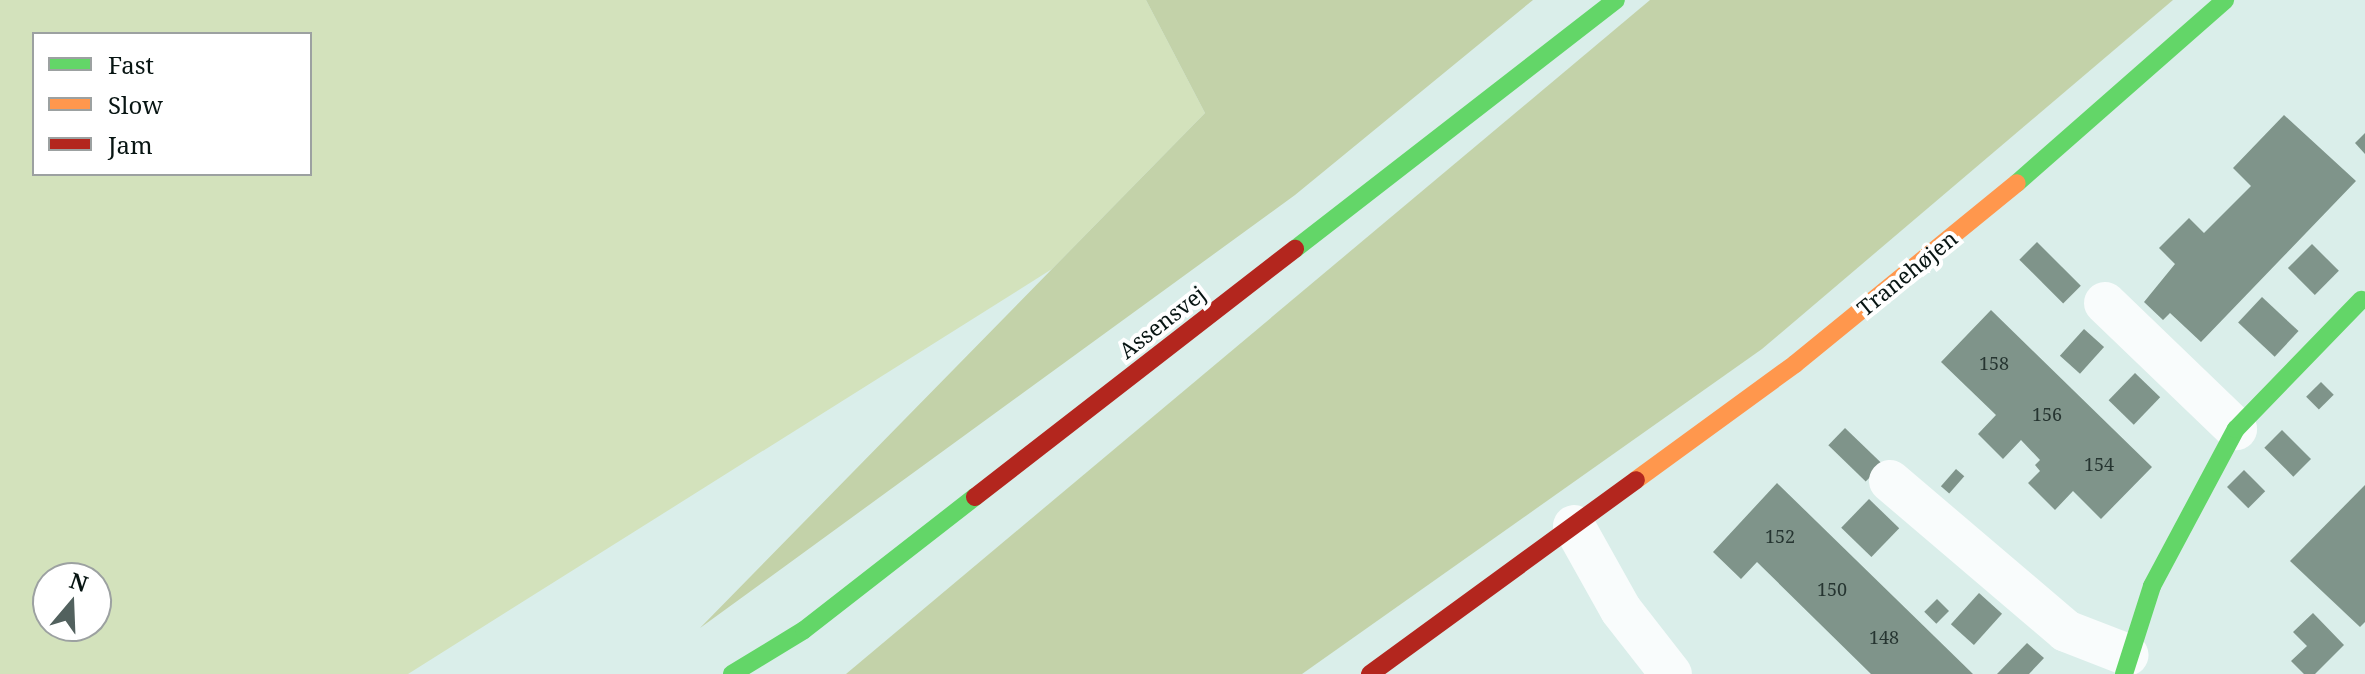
<!DOCTYPE html>
<meta charset="utf-8">
<style>
body{margin:0}
#map{position:relative;width:2365px;height:674px;overflow:hidden;background:#daeeea;font-family:"Noto Serif",serif}
div>[style]{position:absolute}
.green>*{inset:0;background:#d3e2bc}
.forest>*{inset:0;background:#c3d2a9}
.building>*{inset:0;background:#7f948a;transform-origin:0 0}
.street>*{height:42px;margin:-21px;padding:0 21px;transform-origin:21px;border-radius:21px;background:#f9fcfc}
.fast>*{height:18px;margin:-9px;padding:0 9px;transform-origin:9px;border-radius:9px;background:#63d668}
.slow>*{height:18px;margin:-9px;padding:0 9px;transform-origin:9px;border-radius:9px;background:#ff974d}
.jam>*{height:18px;margin:-9px;padding:0 9px;transform-origin:9px;border-radius:9px;background:#b3261e}
span{translate:-50% -50%;white-space:nowrap;text-align:center;line-height:1.15;-webkit-text-stroke:8px #fff;paint-order:stroke}
.number-label{font-size:18px;color:#263531}
.number-label span{-webkit-text-stroke-width:0}
.street-label{font-size:22px;color:#081513}
.legend{position:absolute;left:32px;top:32px;width:280px;height:144px;box-sizing:border-box;background:#fff;border:2px solid #9ca1a1;margin:0;padding:10px 14px;list-style:none;font-size:24px;color:#081513}
.legend li{display:flex;align-items:center;gap:16px;height:40px}
.legend b{width:40px;border:2px solid #9ca1a1}
.north{position:absolute;left:32px;top:562px;width:80px;height:80px;box-sizing:border-box;background:#fff;border:2px solid #9ca1a1;border-radius:50%;rotate:19deg;font-size:22px;font-weight:700;line-height:32px;text-align:center;color:#081513}
.north::after{content:'';display:block;margin:auto;width:28px;height:36px;background:#52615e;clip-path:polygon(50% 0,100% 100%,50% 72%,0 100%)}
</style>
<div id="map">
<div class="green">
<i style="clip-path:polygon(evenodd,0 0,1146px 0,1205px 113px,1052px 269px,408px 674px,0 674px,0 0,34px 34px,310px 34px,310px 174px,34px 174px,34px 34px,0 0,48px 578px,96px 578px,96px 626px,48px 626px,48px 578px)"></i>
</div>
<div class="forest">
<i style="clip-path:polygon(1146px 0,1533px 0,1295px 195px,700px 628px,1205px 113px)"></i>
<i style="clip-path:polygon(1650px 0,2173px 0,1762px 349px,1302px 674px,846px 674px)"></i>
</div>
<div class="building">
<i style="clip-path:polygon(2284px 115px,2356px 181px,2201px 342px,2170px 313px,2163px 320px,2144px 302px,2175px 264px,2159px 248px,2189px 218px,2204px 233px,2251px 186px,2233px 168px)"></i>
<i style="clip-path:polygon(2365px 133px,2365px 154px,2355px 143px)"></i>
<i style="left:2037px;top:242px;width:62px;height:25px;rotate:45deg"></i>
<i style="left:2312px;top:244px;width:38px;height:34px;rotate:45deg"></i>
<i style="left:2262px;top:297px;width:50px;height:35px;rotate:43deg"></i>
<i style="clip-path:polygon(1991px 310px,2152px 467px,2101px 519px,2073px 491px,2055px 510px,2028px 483px,2040px 471px,2035px 465px,2040px 460px,2021px 440px,2003px 459px,1978px 434px,1996px 415px,1941px 362px)"></i>
<i style="left:2084px;top:329px;width:27px;height:36px;rotate:42deg"></i>
<i style="left:2135px;top:373px;width:35px;height:38px;rotate:44deg"></i>
<i style="left:2321px;top:382px;width:18px;height:21px;rotate:45deg"></i>
<i style="left:1845px;top:428px;width:52px;height:24px;rotate:44deg"></i>
<i style="left:2282px;top:430px;width:41px;height:25px;rotate:45deg"></i>
<i style="left:1956px;top:469px;width:11px;height:23px;rotate:41deg"></i>
<i style="left:2244px;top:470px;width:30px;height:24px;rotate:45deg"></i>
<i style="clip-path:polygon(1777px 483px,1973px 674px,1871px 674px,1757px 562px,1741px 579px,1713px 552px)"></i>
<i style="clip-path:polygon(2365px 485px,2365px 622px,2360px 627px,2290px 561px)"></i>
<i style="left:1869px;top:499px;width:42px;height:40px;rotate:44deg"></i>
<i style="left:1979px;top:593px;width:31px;height:42px;rotate:42deg"></i>
<i style="left:1937px;top:599px;width:17px;height:18px;rotate:45deg"></i>
<i style="clip-path:polygon(2313px 613px,2344px 645px,2315px 674px,2304px 674px,2291px 661px,2307px 646px,2293px 632px)"></i>
<i style="clip-path:polygon(2027px 643px,2044px 658px,2029px 674px,1997px 674px)"></i>
</div>
<div class="street">
<i style="left:2105px;top:303px;width:182px;rotate:43.9deg"></i>
<i style="left:1890px;top:481px;width:231px;rotate:40.4deg"></i>
<i style="left:2066px;top:631px;width:66px;rotate:21.2deg"></i>
<i style="left:1574px;top:526px;width:96px;rotate:60.8deg"></i>
<i style="left:1621px;top:610px;width:81px;rotate:52deg"></i>
</div>
<div class="fast">
<i style="left:2017px;top:183px;width:277px;rotate:-41.3deg"></i>
<i style="left:1295px;top:249px;width:406px;rotate:-37.8deg"></i>
<i style="left:732px;top:674px;width:84px;rotate:-31.4deg"></i>
<i style="left:804px;top:630px;width:217px;rotate:-37.9deg"></i>
<i style="left:2124px;top:674px;width:92px;rotate:-72.3deg"></i>
<i style="left:2152px;top:586px;width:178px;rotate:-61.9deg"></i>
<i style="left:2236px;top:429px;width:180px;rotate:-45.9deg"></i>
</div>
<div class="slow">
<i style="left:1636px;top:480px;width:197px;rotate:-36.1deg"></i>
<i style="left:1795px;top:364px;width:286px;rotate:-39.2deg"></i>
</div>
<div class="jam">
<i style="left:975px;top:497px;width:405px;rotate:-37.8deg"></i>
<i style="left:1370px;top:674px;width:329px;rotate:-36.1deg"></i>
</div>
<div class="number-label">
<span style="left:1994px;top:363px">158</span>
<span style="left:2047px;top:414px">156</span>
<span style="left:2099px;top:464px">154</span>
<span style="left:1780px;top:536px">152</span>
<span style="left:1832px;top:589px">150</span>
<span style="left:1884px;top:637px">148</span>
</div>
<div class="street-label">
<span style="left:1907px;top:273px;rotate:-39deg">Tranehøjen</span>
<span style="left:1162px;top:322px;rotate:-38deg">Assensvej</span>
</div>
<ul class="legend">
<li><b style="height:10px;background:#63d668"></b>Fast</li>
<li><b style="height:10px;background:#ff974d"></b>Slow</li>
<li><b style="height:10px;background:#b3261e"></b>Jam</li>
</ul>
<div class="north">N</div>
</div>
